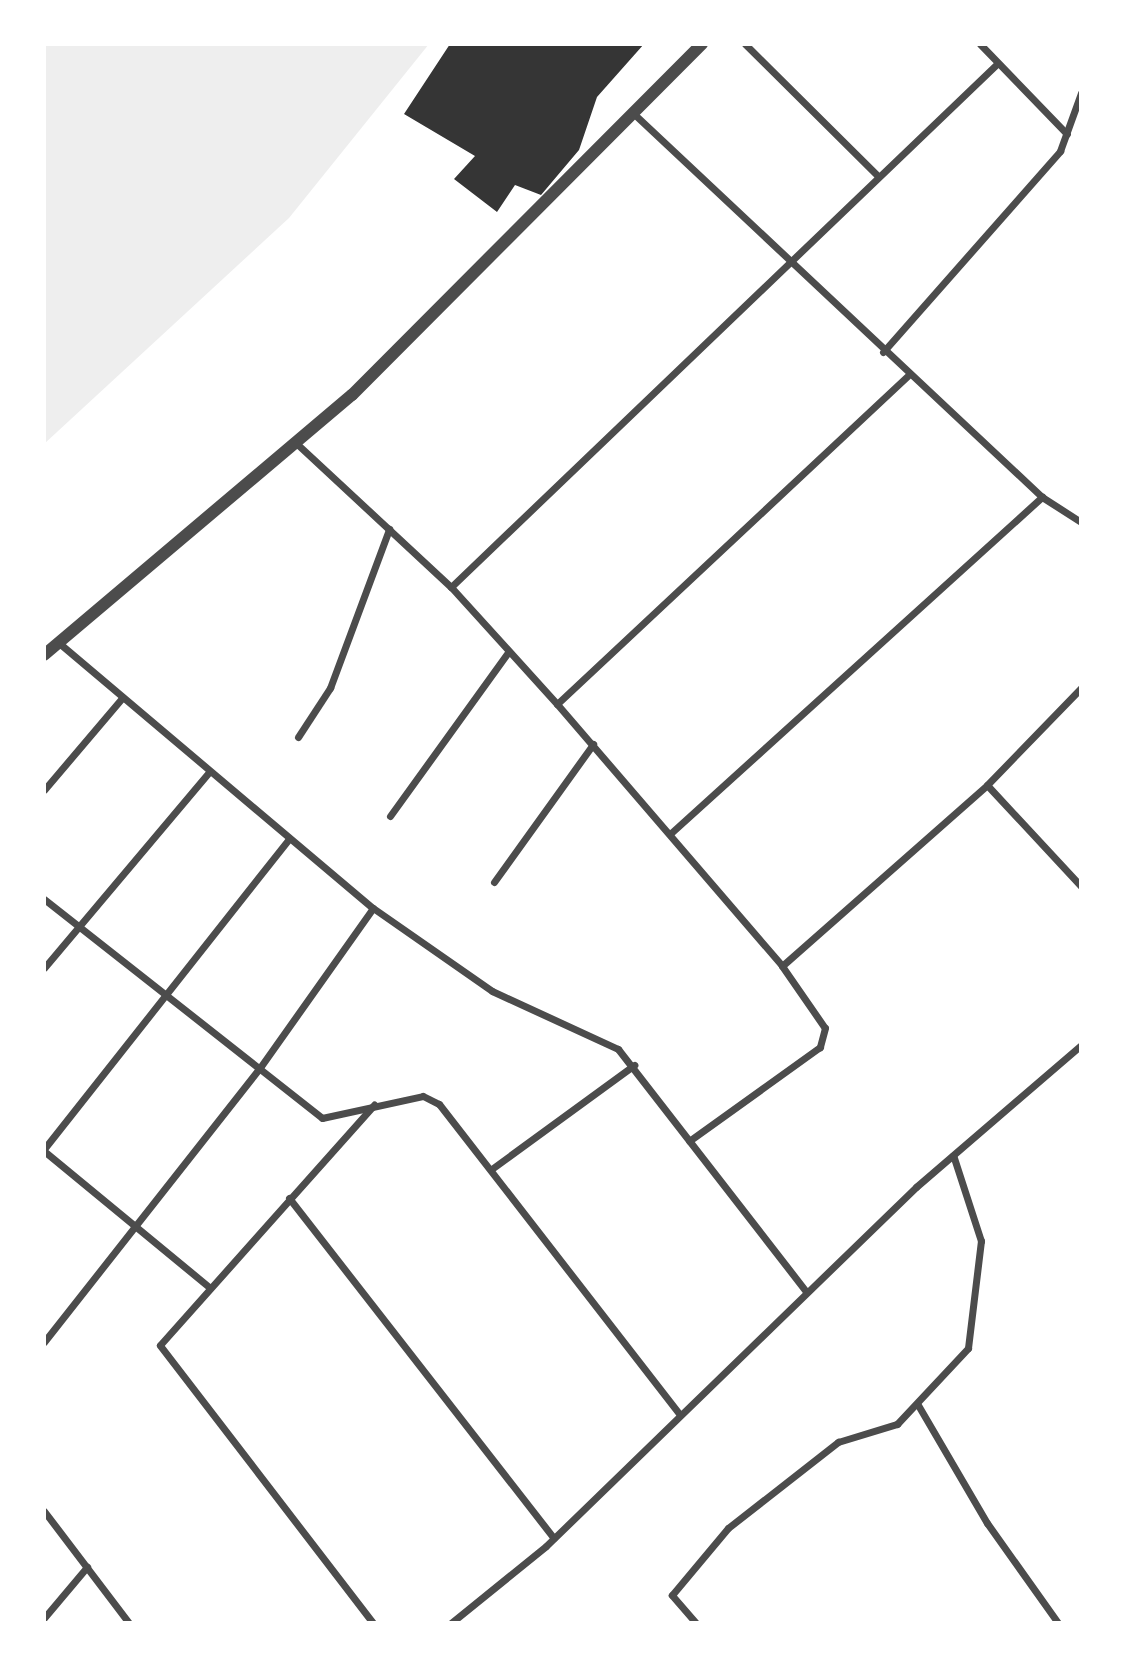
<!DOCTYPE html>
<style>
body{margin:0}
#map{position:relative;width:1125px;height:1667px;overflow:hidden;background:#fff;font-family:Barlow,sans-serif}
div>[style]{position:absolute}
.green>*{inset:0;background:#eee}
.building>*{inset:0;background:#353535}
.minor>*{height:7px;margin:-3.5px;padding:0 3.5px;transform-origin:3.5px;border-radius:3.5px;background:#4c4c4c}
.tertiary>*{height:12px;margin:-6px;padding:0 6px;transform-origin:6px;border-radius:6px;background:#4c4c4c}
span{translate:-50% -50%;white-space:nowrap;text-align:center;line-height:1.15;-webkit-text-stroke:5px #fff;paint-order:stroke}
.frame{position:absolute;inset:0;border:46px solid #fff;pointer-events:none}
</style>
<div id="map">
<div class="green">
<i style="clip-path:polygon(44px 44px,429px 44px,289px 218px,44px 444px)"></i>
</div>
<div class="building">
<i style="clip-path:polygon(450px 44px,644px 44px,597px 97px,579px 150px,541px 195px,515px 185px,497px 212px,454px 179px,475px 156px,404px 114px)"></i>
</div>
<div class="minor">
<i style="left:745px;top:44px;width:187px;rotate:44.8deg"></i>
<i style="left:980px;top:44px;width:125px;rotate:46deg"></i>
<i style="left:633px;top:113px;width:561px;rotate:43.19deg"></i>
<i style="left:1042px;top:497px;width:46px;rotate:32.7deg"></i>
<i style="left:883px;top:352px;width:268px;rotate:-48.6deg"></i>
<i style="left:1060px;top:151px;width:62px;rotate:-70.1deg"></i>
<i style="left:296px;top:443px;width:212px;rotate:42.9deg"></i>
<i style="left:451px;top:587px;width:158px;rotate:47.8deg"></i>
<i style="left:557px;top:704px;width:345px;rotate:49.3deg"></i>
<i style="left:782px;top:966px;width:75px;rotate:55.3deg"></i>
<i style="left:825px;top:1028px;width:20px;rotate:105deg"></i>
<i style="left:820px;top:1047px;width:161px;rotate:144.3deg"></i>
<i style="left:451px;top:587px;width:757px;rotate:-43.77deg"></i>
<i style="left:59px;top:643px;width:411px;rotate:40.2deg"></i>
<i style="left:373px;top:908px;width:145px;rotate:34.9deg"></i>
<i style="left:492px;top:991px;width:139px;rotate:24.7deg"></i>
<i style="left:618px;top:1049px;width:306px;rotate:52.2deg"></i>
<i style="left:557px;top:704px;width:480px;rotate:-43.1deg"></i>
<i style="left:298px;top:737px;width:59px;rotate:-56.9deg"></i>
<i style="left:330px;top:688px;width:170px;rotate:-69.6deg"></i>
<i style="left:987px;top:785px;width:138px;rotate:47.1deg"></i>
<i style="left:44px;top:790px;width:121px;rotate:-49.7deg"></i>
<i style="left:390px;top:816px;width:203px;rotate:-54.2deg"></i>
<i style="left:671px;top:833px;width:501px;rotate:-42.17deg"></i>
<i style="left:494px;top:882px;width:170px;rotate:-54.3deg"></i>
<i style="left:44px;top:899px;width:354px;rotate:38.2deg"></i>
<i style="left:322px;top:1118px;width:103px;rotate:-12.3deg"></i>
<i style="left:423px;top:1096px;width:18px;rotate:27deg"></i>
<i style="left:439px;top:1104px;width:393px;rotate:52.2deg"></i>
<i style="left:782px;top:966px;width:273px;rotate:-41.4deg"></i>
<i style="left:987px;top:785px;width:135px;rotate:-45.9deg"></i>
<i style="left:44px;top:968px;width:255px;rotate:-49.9deg"></i>
<i style="left:44px;top:1149px;width:394px;rotate:-51.7deg"></i>
<i style="left:44px;top:1151px;width:214px;rotate:39.5deg"></i>
<i style="left:493px;top:1168px;width:175px;rotate:-36.1deg"></i>
<i style="left:289px;top:1198px;width:431px;rotate:52.1deg"></i>
<i style="left:44px;top:1342px;width:347px;rotate:-51.8deg"></i>
<i style="left:259px;top:1069px;width:197px;rotate:-54.7deg"></i>
<i style="left:918px;top:1405px;width:137px;rotate:59.7deg"></i>
<i style="left:987px;top:1523px;width:123px;rotate:54.6deg"></i>
<i style="left:44px;top:1511px;width:141px;rotate:52.8deg"></i>
<i style="left:44px;top:1618px;width:67px;rotate:-49.9deg"></i>
<i style="left:373px;top:1623px;width:350px;rotate:-127.5deg"></i>
<i style="left:160px;top:1345px;width:322px;rotate:-48.3deg"></i>
<i style="left:451px;top:1623px;width:122px;rotate:-39deg"></i>
<i style="left:546px;top:1546px;width:516px;rotate:-44.14deg"></i>
<i style="left:916px;top:1187px;width:218px;rotate:-40.7deg"></i>
<i style="left:696px;top:1623px;width:37px;rotate:-131deg"></i>
<i style="left:672px;top:1595px;width:87px;rotate:-50.1deg"></i>
<i style="left:728px;top:1528px;width:140px;rotate:-38deg"></i>
<i style="left:838px;top:1442px;width:62px;rotate:-17deg"></i>
<i style="left:897px;top:1424px;width:104px;rotate:-46.9deg"></i>
<i style="left:968px;top:1348px;width:108px;rotate:-83.1deg"></i>
<i style="left:981px;top:1241px;width:90px;rotate:-108deg"></i>
</div>
<div class="tertiary">
<i style="left:44px;top:655px;width:403px;rotate:-40.2deg"></i>
<i style="left:352px;top:395px;width:496px;rotate:-45.1deg"></i>
</div>
<div class="frame"></div>
</div>
